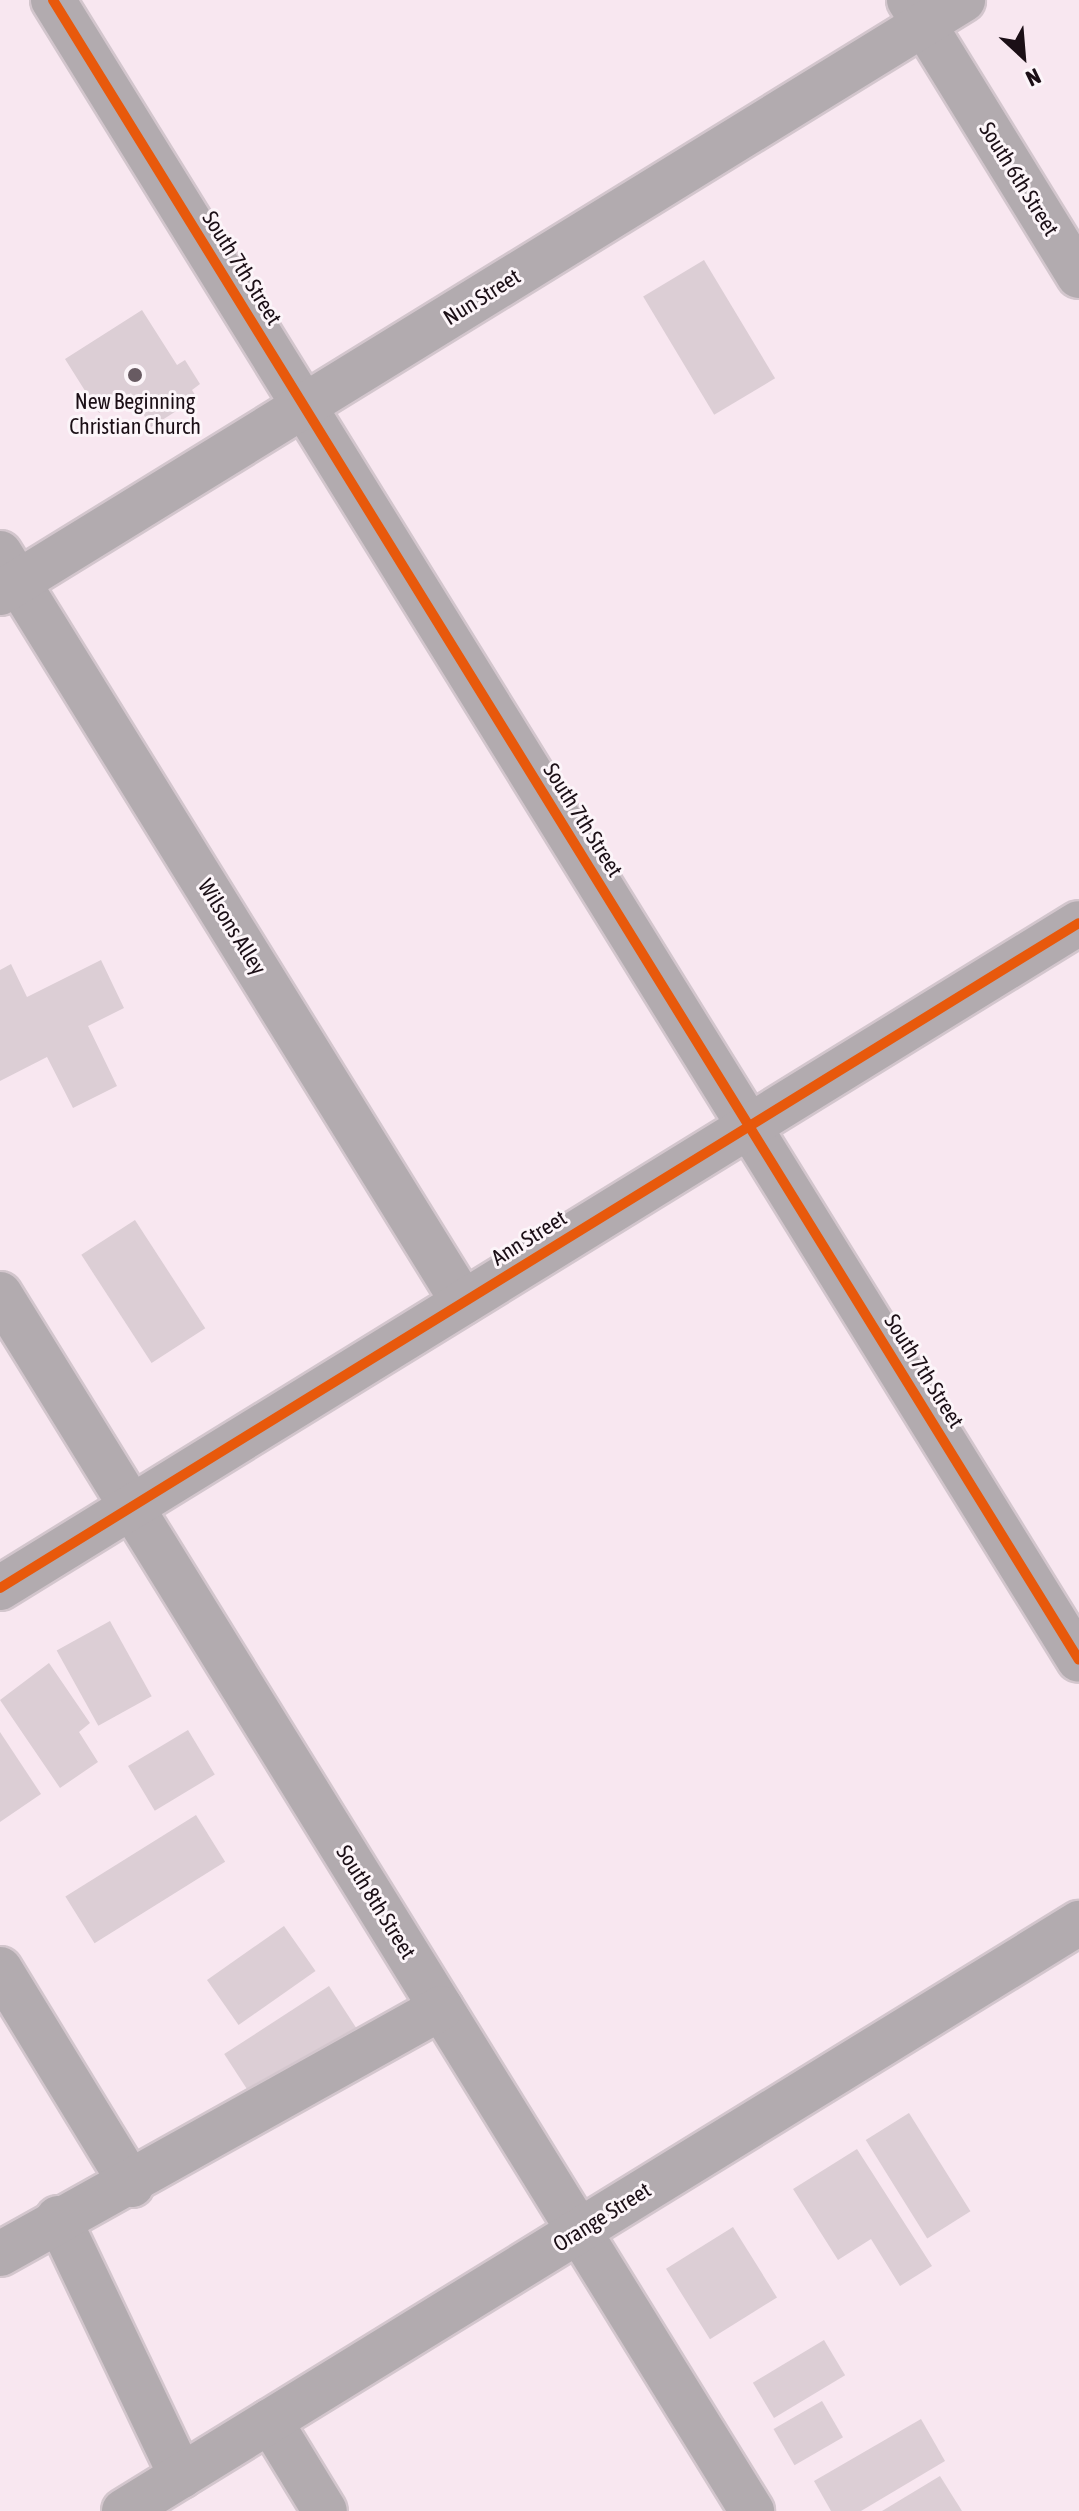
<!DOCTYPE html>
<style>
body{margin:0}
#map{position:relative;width:1079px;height:2511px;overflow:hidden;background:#f8e7f0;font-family:"Asap Condensed",sans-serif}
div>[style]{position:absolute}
.building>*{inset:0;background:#dcced5;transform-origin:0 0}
.roads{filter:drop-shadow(2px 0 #d3c6cd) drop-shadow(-2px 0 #d3c6cd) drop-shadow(0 2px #d3c6cd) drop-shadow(0 -2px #d3c6cd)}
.minor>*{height:44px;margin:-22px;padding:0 22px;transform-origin:22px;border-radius:22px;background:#b2abaf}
.cycleway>*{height:10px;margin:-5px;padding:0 5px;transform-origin:5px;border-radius:5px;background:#e8590c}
.dots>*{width:22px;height:22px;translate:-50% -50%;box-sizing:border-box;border:4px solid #fcf5f9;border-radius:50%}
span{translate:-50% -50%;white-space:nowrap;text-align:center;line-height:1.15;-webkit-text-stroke:6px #fcf5f9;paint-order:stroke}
.street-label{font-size:22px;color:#1b0f16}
.poi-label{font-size:22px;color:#1b0f16}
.north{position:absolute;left:983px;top:16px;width:80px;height:80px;-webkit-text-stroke:6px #fcf5f9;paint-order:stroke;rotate:154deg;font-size:22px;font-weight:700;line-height:32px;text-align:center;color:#1b0f16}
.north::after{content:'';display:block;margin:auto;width:28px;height:36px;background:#1b0f16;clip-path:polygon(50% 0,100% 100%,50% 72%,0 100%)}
</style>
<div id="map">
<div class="building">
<i style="left:704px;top:260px;width:138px;height:71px;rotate:59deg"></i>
<i style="clip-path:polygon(142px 310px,177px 365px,185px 360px,200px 384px,192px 390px,197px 398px,151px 427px,131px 393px,99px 413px,65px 359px)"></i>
<i style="clip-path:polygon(101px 960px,124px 1008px,88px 1026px,117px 1086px,73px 1108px,47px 1057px,0 1081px,0 970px,11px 964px,27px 997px)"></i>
<i style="left:135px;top:1220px;width:129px;height:64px;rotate:57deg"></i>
<i style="left:110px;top:1621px;width:86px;height:61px;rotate:61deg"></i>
<i style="clip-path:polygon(49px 1663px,90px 1723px,79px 1732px,98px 1762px,60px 1788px,0 1700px)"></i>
<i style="left:188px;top:1730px;width:52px;height:70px;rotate:59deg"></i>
<i style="clip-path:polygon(0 1732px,41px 1794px,0 1822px)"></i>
<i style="left:196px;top:1815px;width:55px;height:154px;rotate:58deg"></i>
<i style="left:284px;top:1926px;width:55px;height:94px;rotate:55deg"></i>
<i style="left:329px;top:1986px;width:63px;height:125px;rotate:57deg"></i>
<i style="left:909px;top:2113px;width:116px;height:51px;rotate:58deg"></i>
<i style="clip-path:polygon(857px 2149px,932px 2266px,900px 2286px,871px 2239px,838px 2260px,793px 2189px)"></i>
<i style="left:733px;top:2227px;width:83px;height:79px;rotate:58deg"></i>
<i style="left:824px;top:2340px;width:41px;height:83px;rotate:59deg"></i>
<i style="left:822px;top:2401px;width:42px;height:56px;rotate:60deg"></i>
<i style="clip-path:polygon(921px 2419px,945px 2461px,861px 2511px,831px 2511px,814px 2481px)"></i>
<i style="clip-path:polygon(940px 2476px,962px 2511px,882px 2511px)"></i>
</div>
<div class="roads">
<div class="minor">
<i style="left:53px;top:0;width:1951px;rotate:58.28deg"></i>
<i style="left:909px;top:0;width:324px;rotate:58.4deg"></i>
<i style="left:0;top:553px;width:881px;rotate:58.28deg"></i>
<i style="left:0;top:593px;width:1131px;rotate:-31.62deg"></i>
<i style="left:0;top:1294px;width:1431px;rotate:58.29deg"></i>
<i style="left:0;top:1588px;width:1267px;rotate:-31.65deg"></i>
<i style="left:0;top:1969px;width:253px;rotate:58.6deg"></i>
<i style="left:58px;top:2218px;width:286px;rotate:64.5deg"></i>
<i style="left:0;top:2254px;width:505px;rotate:-29.15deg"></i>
<i style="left:270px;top:2421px;width:105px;rotate:58.6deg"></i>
<i style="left:124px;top:2511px;width:1122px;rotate:-31.62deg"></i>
</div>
</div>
<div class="cycleway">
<i style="left:53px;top:0;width:1951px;rotate:58.28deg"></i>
<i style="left:0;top:1588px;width:1267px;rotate:-31.65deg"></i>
</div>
<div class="dots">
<i style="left:135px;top:375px;background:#685b62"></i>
</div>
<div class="street-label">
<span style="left:1019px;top:179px;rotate:58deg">South 6th Street</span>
<span style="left:242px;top:268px;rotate:58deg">South 7th Street</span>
<span style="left:482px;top:297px;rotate:-32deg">Nun Street</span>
<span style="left:583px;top:820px;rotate:58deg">South 7th Street</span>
<span style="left:232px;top:927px;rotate:58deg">Wilsons Alley</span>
<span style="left:529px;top:1238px;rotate:-32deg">Ann Street</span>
<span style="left:924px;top:1371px;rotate:58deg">South 7th Street</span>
<span style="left:376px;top:1902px;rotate:58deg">South 8th Street</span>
<span style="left:602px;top:2217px;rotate:-32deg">Orange Street</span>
</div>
<div class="poi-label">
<span style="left:135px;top:414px">New Beginning<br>Christian Church</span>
</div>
<div class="north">N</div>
</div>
